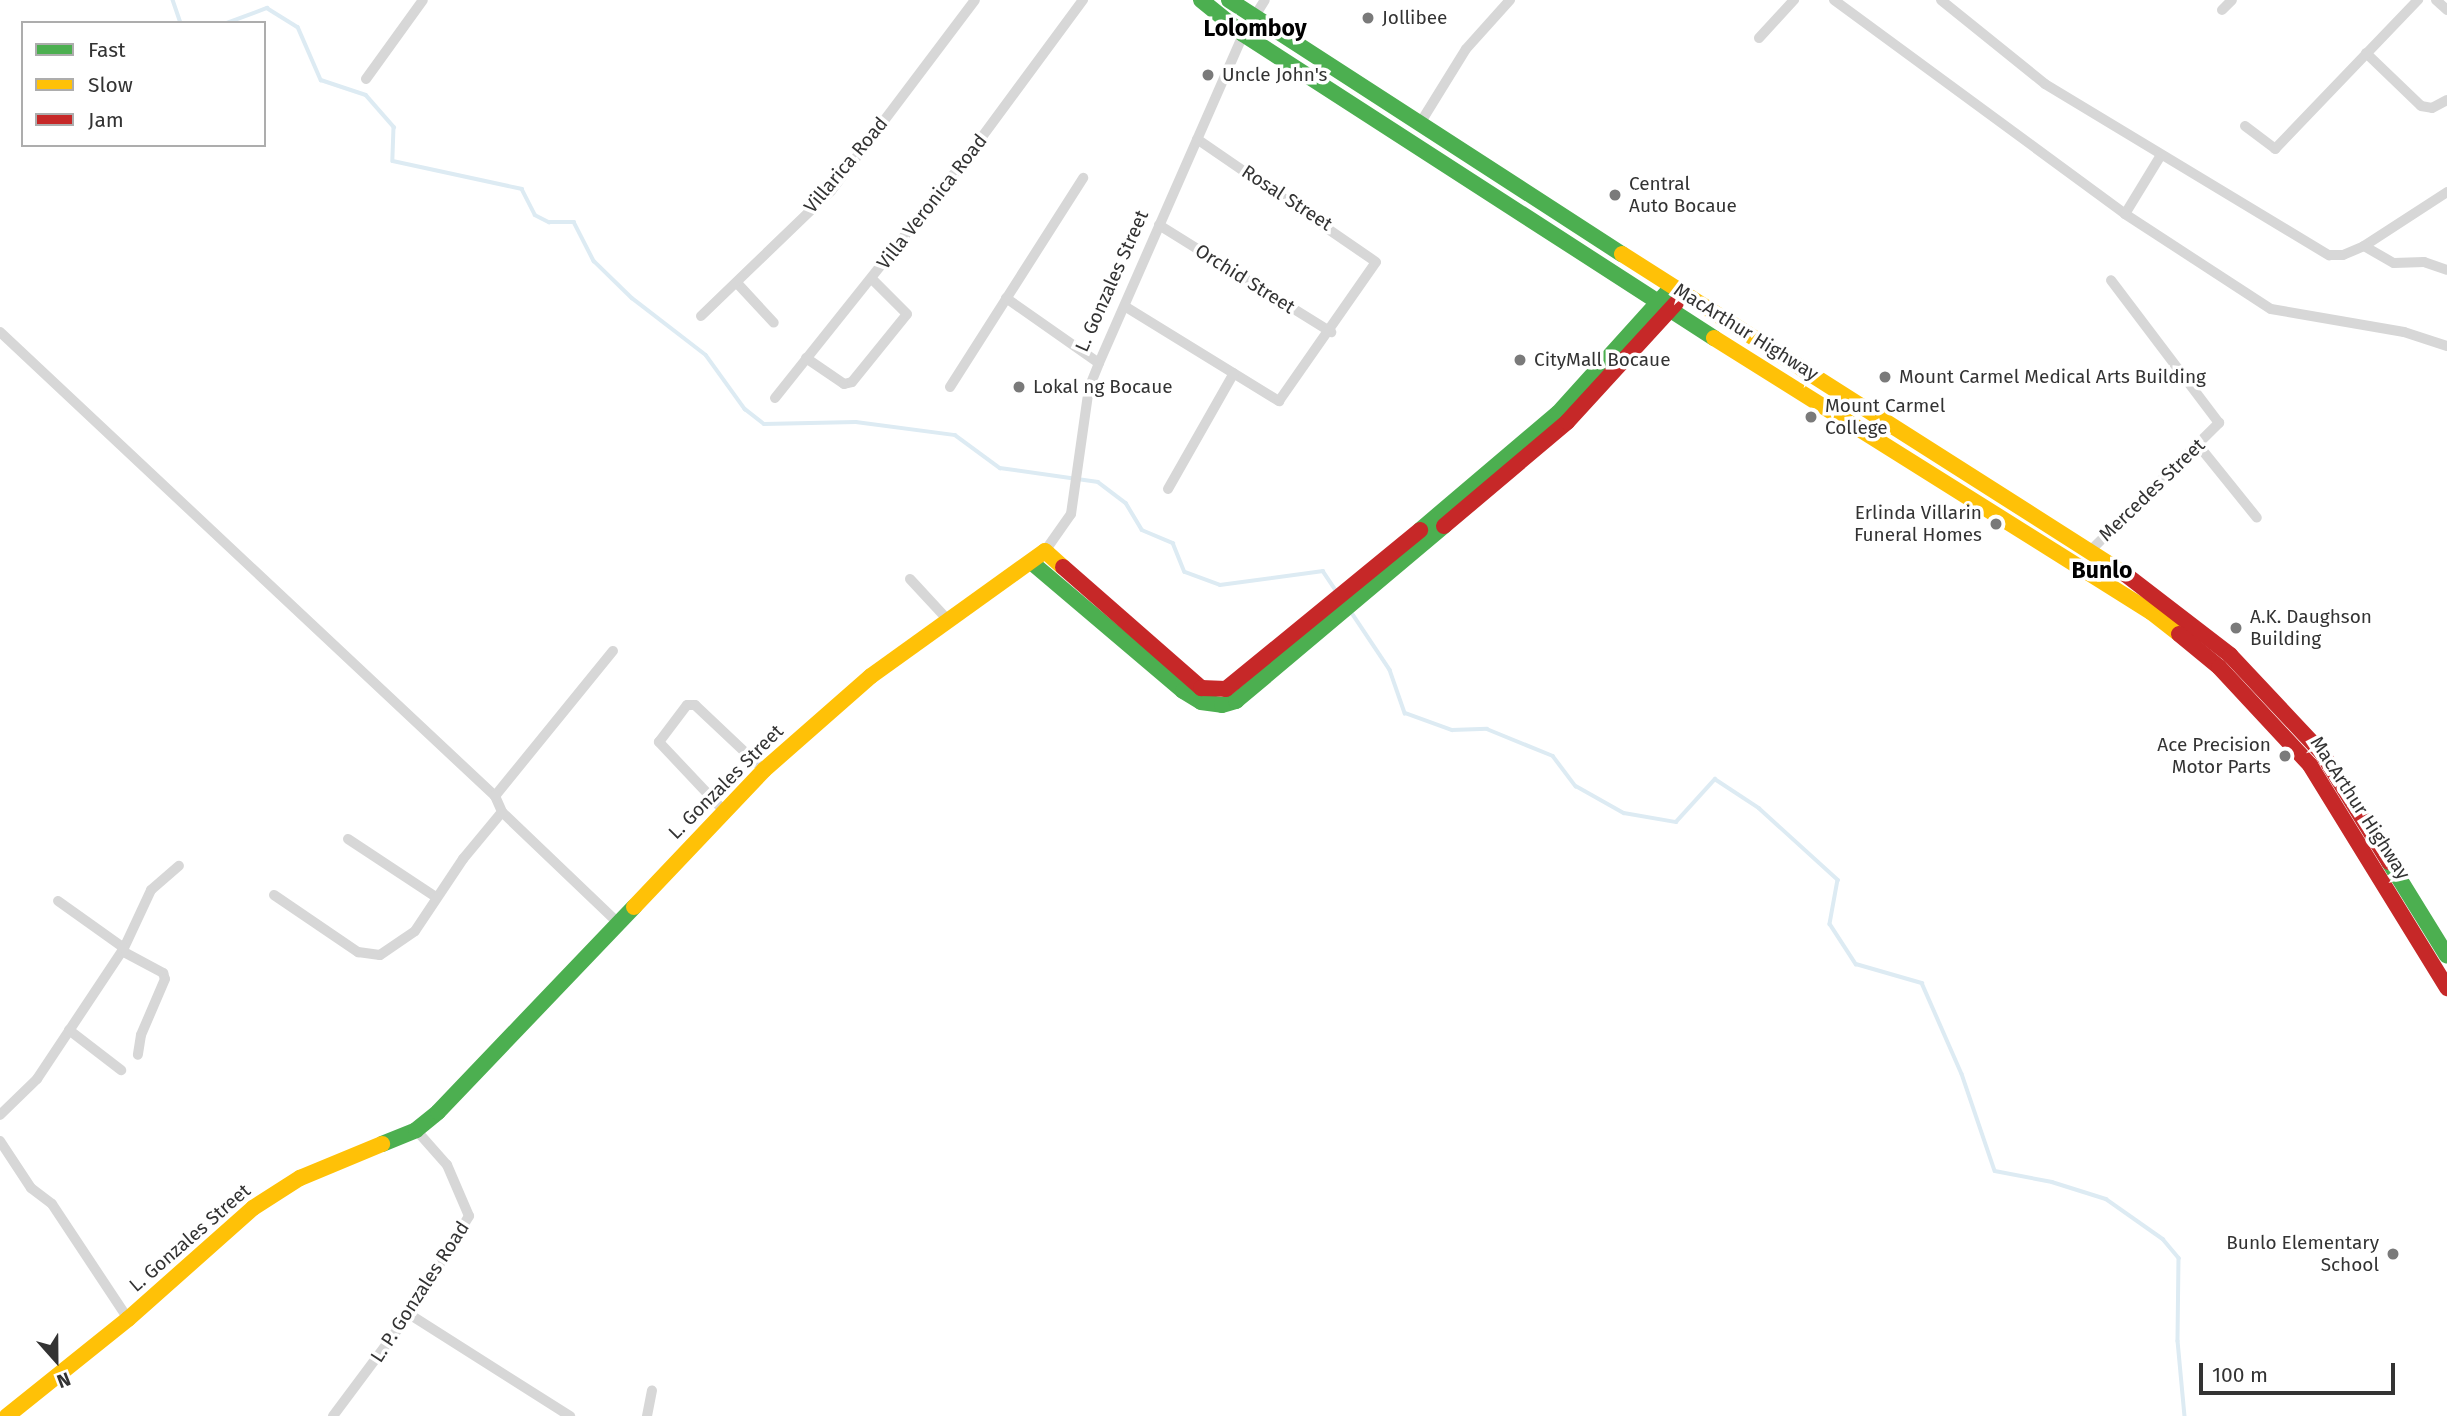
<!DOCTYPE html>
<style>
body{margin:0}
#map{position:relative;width:2447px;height:1416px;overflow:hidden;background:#fff;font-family:"Fira Sans",sans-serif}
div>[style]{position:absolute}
.stream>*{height:3.5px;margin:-1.75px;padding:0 1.75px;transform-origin:1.75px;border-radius:1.75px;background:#ddebf3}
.street>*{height:10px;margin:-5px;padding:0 5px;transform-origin:5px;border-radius:5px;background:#d7d7d7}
.fast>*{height:16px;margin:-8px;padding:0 8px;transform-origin:8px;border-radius:8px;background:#4caf50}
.slow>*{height:16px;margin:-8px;padding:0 8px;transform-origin:8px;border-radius:8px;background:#ffc107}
.jam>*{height:16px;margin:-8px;padding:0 8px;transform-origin:8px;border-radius:8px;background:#c62828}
.dots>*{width:19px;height:19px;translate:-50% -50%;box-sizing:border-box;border:4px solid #fff;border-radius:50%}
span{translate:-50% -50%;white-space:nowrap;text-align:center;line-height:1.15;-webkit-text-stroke:7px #fff;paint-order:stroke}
.poi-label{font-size:19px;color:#333}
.left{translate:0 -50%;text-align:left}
.right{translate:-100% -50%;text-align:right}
.street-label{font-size:19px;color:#333}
.quarter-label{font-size:23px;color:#000;font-weight:700}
.legend{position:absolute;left:21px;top:21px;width:245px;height:126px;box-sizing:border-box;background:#fff;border:2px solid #adadad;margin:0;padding:9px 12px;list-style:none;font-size:21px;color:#333}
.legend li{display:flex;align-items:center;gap:14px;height:35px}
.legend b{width:35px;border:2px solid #adadad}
.north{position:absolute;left:21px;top:1325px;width:70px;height:70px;-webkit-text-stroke:5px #fff;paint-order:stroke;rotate:159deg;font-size:19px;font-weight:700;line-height:28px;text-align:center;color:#333}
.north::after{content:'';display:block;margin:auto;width:24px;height:32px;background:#333;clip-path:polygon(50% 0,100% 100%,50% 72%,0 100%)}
.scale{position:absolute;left:2199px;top:1363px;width:196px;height:32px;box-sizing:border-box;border:4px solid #333;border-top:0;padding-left:9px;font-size:21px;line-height:24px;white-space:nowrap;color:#333;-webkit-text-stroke:5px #fff;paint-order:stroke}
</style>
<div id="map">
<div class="stream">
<i style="left:173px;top:0;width:24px;rotate:71deg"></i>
<i style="left:227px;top:23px;width:43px;rotate:-20.6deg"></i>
<i style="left:267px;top:8px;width:36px;rotate:32deg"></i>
<i style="left:298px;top:27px;width:58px;rotate:66.5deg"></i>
<i style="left:321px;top:80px;width:47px;rotate:18.4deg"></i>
<i style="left:366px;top:95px;width:43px;rotate:48.8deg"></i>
<i style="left:394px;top:127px;width:34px;rotate:92deg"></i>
<i style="left:393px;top:161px;width:132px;rotate:12.2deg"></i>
<i style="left:522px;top:189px;width:29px;rotate:63deg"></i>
<i style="left:535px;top:215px;width:16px;rotate:27deg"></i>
<i style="left:549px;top:222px;width:25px"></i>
<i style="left:574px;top:222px;width:44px;rotate:62.9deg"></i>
<i style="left:594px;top:261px;width:53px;rotate:44.2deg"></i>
<i style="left:632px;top:298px;width:93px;rotate:37.6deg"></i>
<i style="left:706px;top:355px;width:67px;rotate:54.2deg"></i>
<i style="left:745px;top:409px;width:24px;rotate:38deg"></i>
<i style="left:764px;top:424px;width:92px;rotate:-1.2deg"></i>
<i style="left:856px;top:422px;width:100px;rotate:7.5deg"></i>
<i style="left:955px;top:435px;width:56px;rotate:36.3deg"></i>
<i style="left:1000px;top:468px;width:99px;rotate:8.1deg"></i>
<i style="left:1098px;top:482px;width:35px;rotate:37deg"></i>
<i style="left:1126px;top:503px;width:31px;rotate:59deg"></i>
<i style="left:1142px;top:530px;width:34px;rotate:23deg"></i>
<i style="left:1173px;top:543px;width:31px;rotate:68deg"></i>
<i style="left:1185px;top:572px;width:37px;rotate:20deg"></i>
<i style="left:1220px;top:585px;width:104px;rotate:-7.7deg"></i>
<i style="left:1323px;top:571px;width:25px;rotate:56deg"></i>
<i style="left:1350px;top:610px;width:72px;rotate:56.3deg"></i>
<i style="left:1390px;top:670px;width:46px;rotate:70.8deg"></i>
<i style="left:1405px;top:713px;width:50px;rotate:19.9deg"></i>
<i style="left:1452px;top:730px;width:35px;rotate:-2deg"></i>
<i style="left:1487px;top:729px;width:71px;rotate:22.2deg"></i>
<i style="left:1553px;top:756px;width:38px;rotate:53deg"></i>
<i style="left:1576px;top:786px;width:55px;rotate:29.4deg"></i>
<i style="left:1624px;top:813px;width:53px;rotate:9.8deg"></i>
<i style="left:1676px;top:822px;width:58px;rotate:-47.8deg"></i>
<i style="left:1715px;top:779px;width:53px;rotate:33.4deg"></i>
<i style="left:1759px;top:808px;width:107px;rotate:42.3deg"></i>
<i style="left:1838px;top:880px;width:45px;rotate:100.3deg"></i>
<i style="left:1830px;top:924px;width:48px;rotate:57deg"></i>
<i style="left:1856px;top:964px;width:69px;rotate:16.1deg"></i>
<i style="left:1922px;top:983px;width:99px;rotate:66.3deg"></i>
<i style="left:1962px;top:1074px;width:102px;rotate:71.2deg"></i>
<i style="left:1995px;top:1171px;width:58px;rotate:10.9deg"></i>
<i style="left:2052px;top:1182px;width:57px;rotate:17.5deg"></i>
<i style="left:2106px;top:1199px;width:70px;rotate:35.1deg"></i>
<i style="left:2163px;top:1239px;width:25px;rotate:50deg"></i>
<i style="left:2179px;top:1258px;width:83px;rotate:90.7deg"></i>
<i style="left:2178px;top:1341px;width:75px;rotate:84.7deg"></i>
</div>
<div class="street">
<i style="left:1834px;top:0;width:361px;rotate:36.3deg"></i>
<i style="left:2125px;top:214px;width:174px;rotate:33.1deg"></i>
<i style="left:2271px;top:309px;width:135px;rotate:9.8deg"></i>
<i style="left:2404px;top:332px;width:45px;rotate:18deg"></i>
<i style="left:1941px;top:0;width:134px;rotate:38.9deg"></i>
<i style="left:2045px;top:84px;width:332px;rotate:31.1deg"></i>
<i style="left:2329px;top:255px;width:14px"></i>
<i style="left:2343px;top:255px;width:23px;rotate:-23deg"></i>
<i style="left:2364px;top:246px;width:99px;rotate:-33deg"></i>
<i style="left:2436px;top:0;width:15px;rotate:42deg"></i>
<i style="left:2222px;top:10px;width:14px;rotate:-45deg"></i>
<i style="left:1253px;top:19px;width:22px;rotate:-58deg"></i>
<i style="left:1759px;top:38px;width:52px;rotate:-47.4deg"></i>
<i style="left:2366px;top:53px;width:76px;rotate:43.9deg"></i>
<i style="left:2421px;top:106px;width:11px;rotate:10deg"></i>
<i style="left:2432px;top:108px;width:17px;rotate:-28deg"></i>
<i style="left:366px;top:79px;width:97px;rotate:-54.2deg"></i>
<i style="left:1419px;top:125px;width:89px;rotate:-58.3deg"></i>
<i style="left:1466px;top:49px;width:66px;rotate:-48.1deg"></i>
<i style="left:2245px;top:126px;width:38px;rotate:37deg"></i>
<i style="left:2275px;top:149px;width:207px;rotate:-46.2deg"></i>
<i style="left:2125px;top:214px;width:69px;rotate:-58.6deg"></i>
<i style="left:1159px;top:225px;width:203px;rotate:31.9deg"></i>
<i style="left:2364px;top:246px;width:34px;rotate:30deg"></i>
<i style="left:2394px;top:263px;width:30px;rotate:-2deg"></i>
<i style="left:2424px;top:262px;width:24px;rotate:19deg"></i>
<i style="left:737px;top:283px;width:54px;rotate:47.2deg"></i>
<i style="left:1006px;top:298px;width:113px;rotate:35deg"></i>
<i style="left:1126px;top:307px;width:180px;rotate:31.6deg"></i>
<i style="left:1279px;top:401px;width:169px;rotate:-55.1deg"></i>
<i style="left:1376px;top:262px;width:217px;rotate:-145.5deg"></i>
<i style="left:701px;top:316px;width:180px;rotate:-43.9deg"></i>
<i style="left:831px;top:191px;width:239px;rotate:-53deg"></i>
<i style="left:0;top:332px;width:678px;rotate:43.15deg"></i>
<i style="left:495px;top:796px;width:17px;rotate:66deg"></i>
<i style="left:502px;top:812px;width:162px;rotate:43.7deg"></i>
<i style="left:806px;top:358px;width:46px;rotate:34.4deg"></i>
<i style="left:844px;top:384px;width:8px;rotate:-14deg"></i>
<i style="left:852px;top:382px;width:87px;rotate:-51deg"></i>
<i style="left:907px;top:314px;width:49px;rotate:-135deg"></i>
<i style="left:950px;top:387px;width:248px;rotate:-57.5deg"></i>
<i style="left:775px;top:398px;width:300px;rotate:-51.4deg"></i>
<i style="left:962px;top:164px;width:204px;rotate:-53.6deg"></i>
<i style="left:2199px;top:446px;width:92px;rotate:51.1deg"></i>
<i style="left:1168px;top:489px;width:133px;rotate:-60.4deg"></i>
<i style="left:1045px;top:551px;width:45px;rotate:-54.9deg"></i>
<i style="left:1071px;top:514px;width:127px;rotate:-81.9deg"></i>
<i style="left:1089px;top:388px;width:27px;rotate:-68deg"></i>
<i style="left:1099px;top:363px;width:360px;rotate:-66.3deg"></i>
<i style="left:2088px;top:553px;width:185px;rotate:-44.8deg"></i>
<i style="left:2219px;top:423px;width:179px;rotate:-127.1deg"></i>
<i style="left:910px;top:579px;width:56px;rotate:47.2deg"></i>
<i style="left:495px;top:796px;width:187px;rotate:-50.9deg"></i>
<i style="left:724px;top:811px;width:95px;rotate:-133.3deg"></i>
<i style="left:659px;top:742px;width:46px;rotate:-52.9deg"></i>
<i style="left:687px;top:705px;width:8px"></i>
<i style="left:695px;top:705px;width:95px;rotate:43.3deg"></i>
<i style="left:348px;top:839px;width:105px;rotate:33.4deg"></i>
<i style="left:274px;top:895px;width:102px;rotate:34.2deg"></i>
<i style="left:358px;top:952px;width:22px;rotate:8deg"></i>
<i style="left:380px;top:955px;width:42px;rotate:-34.4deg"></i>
<i style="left:415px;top:931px;width:87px;rotate:-56.3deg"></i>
<i style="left:463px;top:859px;width:61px;rotate:-50.3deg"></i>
<i style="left:124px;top:948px;width:64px;rotate:-65deg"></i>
<i style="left:151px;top:890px;width:37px;rotate:-41deg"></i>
<i style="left:122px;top:951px;width:47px;rotate:28.2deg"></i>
<i style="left:163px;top:973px;width:6px;rotate:72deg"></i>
<i style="left:165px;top:979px;width:61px;rotate:113.2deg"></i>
<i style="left:141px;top:1035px;width:20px;rotate:99deg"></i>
<i style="left:69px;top:1030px;width:66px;rotate:37.6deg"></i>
<i style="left:0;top:1115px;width:52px;rotate:-44.2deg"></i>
<i style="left:37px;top:1079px;width:157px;rotate:-56.4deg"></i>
<i style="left:124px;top:948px;width:81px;rotate:-144.5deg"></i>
<i style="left:0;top:1141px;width:56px;rotate:56.6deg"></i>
<i style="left:31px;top:1188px;width:26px;rotate:37deg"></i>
<i style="left:52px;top:1204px;width:138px;rotate:56.5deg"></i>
<i style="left:409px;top:1314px;width:191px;rotate:32.4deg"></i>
<i style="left:333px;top:1416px;width:127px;rotate:-53.3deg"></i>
<i style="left:409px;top:1314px;width:115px;rotate:-58.5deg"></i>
<i style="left:469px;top:1216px;width:56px;rotate:-113.3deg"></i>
<i style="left:447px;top:1165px;width:47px;rotate:-131.5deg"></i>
<i style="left:647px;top:1416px;width:26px;rotate:-79deg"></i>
</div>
<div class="fast">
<i style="left:1201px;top:0;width:54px;rotate:39deg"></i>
<i style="left:1243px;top:34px;width:561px;rotate:32.84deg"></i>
<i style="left:1229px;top:0;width:468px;rotate:32.9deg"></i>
<i style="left:1420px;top:530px;width:181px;rotate:-40.3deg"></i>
<i style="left:1558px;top:413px;width:170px;rotate:-47.9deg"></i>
<i style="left:1031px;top:562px;width:199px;rotate:40.3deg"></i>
<i style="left:1183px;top:691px;width:21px;rotate:31deg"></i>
<i style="left:1201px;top:702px;width:21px;rotate:8deg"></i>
<i style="left:1222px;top:705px;width:15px;rotate:-16deg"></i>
<i style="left:1236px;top:701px;width:272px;rotate:-40.1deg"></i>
<i style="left:2389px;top:862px;width:110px;rotate:58.3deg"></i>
<i style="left:382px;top:1144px;width:37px;rotate:-22deg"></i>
<i style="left:416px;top:1130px;width:28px;rotate:-39deg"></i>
<i style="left:438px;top:1112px;width:284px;rotate:-46.3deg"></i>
</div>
<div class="slow">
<i style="left:1622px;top:254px;width:596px;rotate:32.46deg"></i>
<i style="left:1714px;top:338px;width:516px;rotate:32.09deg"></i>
<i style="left:2151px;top:612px;width:36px;rotate:38deg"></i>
<i style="left:634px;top:907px;width:189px;rotate:-46.5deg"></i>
<i style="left:764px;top:770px;width:142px;rotate:-41.3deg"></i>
<i style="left:871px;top:676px;width:214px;rotate:-35.7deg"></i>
<i style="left:1045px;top:551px;width:24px;rotate:42deg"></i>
<i style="left:7px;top:1416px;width:155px;rotate:-38.7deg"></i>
<i style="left:128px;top:1319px;width:167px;rotate:-41.6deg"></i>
<i style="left:253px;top:1208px;width:56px;rotate:-32.6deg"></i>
<i style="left:300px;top:1178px;width:89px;rotate:-22.5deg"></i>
</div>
<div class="jam">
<i style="left:1444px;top:526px;width:161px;rotate:-40.2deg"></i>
<i style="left:1567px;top:422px;width:161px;rotate:-47.5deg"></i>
<i style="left:1063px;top:567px;width:184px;rotate:41.2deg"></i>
<i style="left:1201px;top:688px;width:25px;rotate:2deg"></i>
<i style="left:1226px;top:689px;width:251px;rotate:-39.3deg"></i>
<i style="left:2125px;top:574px;width:133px;rotate:37.6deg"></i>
<i style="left:2230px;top:655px;width:134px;rotate:46.8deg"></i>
<i style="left:2322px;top:753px;width:128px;rotate:58.4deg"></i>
<i style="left:2179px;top:634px;width:52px;rotate:39.5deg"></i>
<i style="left:2219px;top:667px;width:134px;rotate:47.1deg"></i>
<i style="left:2310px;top:765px;width:262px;rotate:58.4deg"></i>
</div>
<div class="dots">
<i style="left:1368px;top:18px;background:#7a7a7a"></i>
<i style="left:1208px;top:75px;background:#7a7a7a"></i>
<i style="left:1615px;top:195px;background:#7a7a7a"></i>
<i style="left:1520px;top:360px;background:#7a7a7a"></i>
<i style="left:1885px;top:377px;background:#7a7a7a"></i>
<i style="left:1019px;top:387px;background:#7a7a7a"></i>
<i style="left:1811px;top:417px;background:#7a7a7a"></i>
<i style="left:1996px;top:524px;background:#7a7a7a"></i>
<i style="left:2236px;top:628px;background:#7a7a7a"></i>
<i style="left:2285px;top:756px;background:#7a7a7a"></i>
<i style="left:2393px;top:1254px;background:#7a7a7a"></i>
</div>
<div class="poi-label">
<span class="left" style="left:1382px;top:18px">Jollibee</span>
<span class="left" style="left:1222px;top:75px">Uncle John's</span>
<span class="left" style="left:1629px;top:195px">Central<br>Auto Bocaue</span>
<span class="left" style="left:1534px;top:360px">CityMall Bocaue</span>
<span class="left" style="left:1899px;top:377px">Mount Carmel Medical Arts Building</span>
<span class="left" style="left:1033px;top:387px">Lokal ng Bocaue</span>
<span class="left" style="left:1825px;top:417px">Mount Carmel<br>College</span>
<span class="right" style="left:1982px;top:524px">Erlinda Villarin<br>Funeral Homes</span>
<span class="left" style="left:2250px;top:628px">A.K. Daughson<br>Building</span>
<span class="right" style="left:2271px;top:756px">Ace Precision<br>Motor Parts</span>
<span class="right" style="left:2379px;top:1254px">Bunlo Elementary<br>School</span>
</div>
<div class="street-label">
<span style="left:846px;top:165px;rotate:-50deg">Villarica Road</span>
<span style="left:1287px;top:198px;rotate:33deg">Rosal Street</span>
<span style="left:932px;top:202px;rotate:-52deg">Villa Veronica Road</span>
<span style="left:1245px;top:279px;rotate:32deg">Orchid Street</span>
<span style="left:1112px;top:281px;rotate:-66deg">L. Gonzales Street</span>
<span style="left:1746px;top:332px;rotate:32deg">MacArthur Highway</span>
<span style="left:2152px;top:490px;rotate:-44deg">Mercedes Street</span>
<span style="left:726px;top:782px;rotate:-45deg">L. Gonzales Street</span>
<span style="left:2360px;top:808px;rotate:57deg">MacArthur Highway</span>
<span style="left:190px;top:1238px;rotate:-41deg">L. Gonzales Street</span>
<span style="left:420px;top:1292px;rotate:-57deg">L. P. Gonzales Road</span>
</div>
<div class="quarter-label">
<span style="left:1255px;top:28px">Lolomboy</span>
<span style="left:2102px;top:570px">Bunlo</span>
</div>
<ul class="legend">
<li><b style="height:9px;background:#4caf50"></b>Fast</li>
<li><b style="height:9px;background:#ffc107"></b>Slow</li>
<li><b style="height:9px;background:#c62828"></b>Jam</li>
</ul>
<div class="north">N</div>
<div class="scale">100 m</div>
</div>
